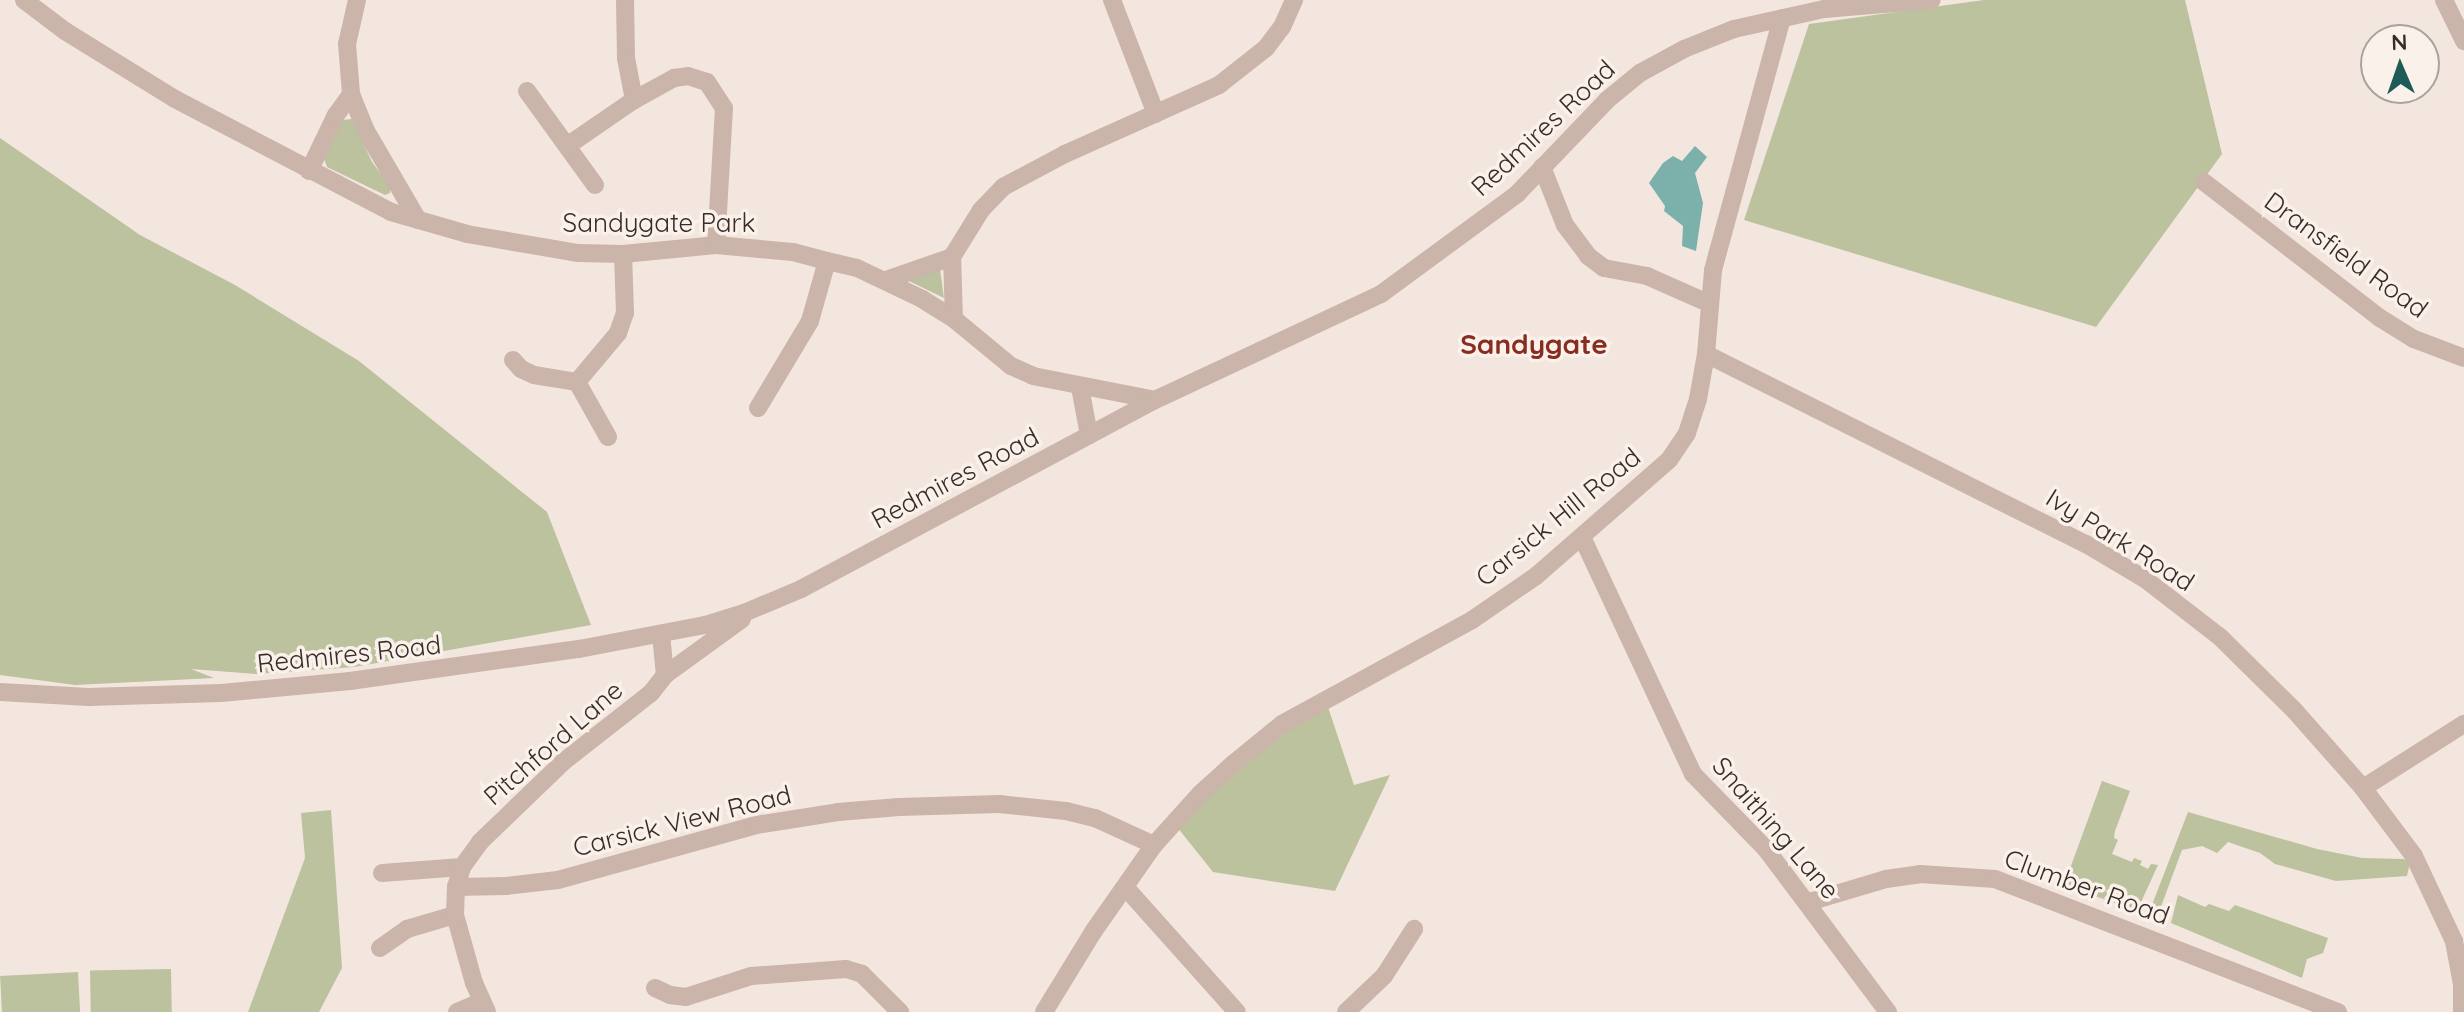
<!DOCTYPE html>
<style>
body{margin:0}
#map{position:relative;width:2464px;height:1012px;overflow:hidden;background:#f3e6de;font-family:Quicksand,sans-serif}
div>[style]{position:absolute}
.green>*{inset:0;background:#bbc29d;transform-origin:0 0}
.water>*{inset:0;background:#7cb0ab}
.minor>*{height:18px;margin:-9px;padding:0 9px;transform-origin:9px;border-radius:9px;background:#cbb4a9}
span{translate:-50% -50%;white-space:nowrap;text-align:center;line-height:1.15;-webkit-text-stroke:7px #faf1ea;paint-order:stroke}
.street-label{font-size:26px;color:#382c29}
.neighbourhood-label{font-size:28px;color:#882d22;font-weight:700}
.north{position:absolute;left:2360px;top:24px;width:80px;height:80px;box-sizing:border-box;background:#faf1ea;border:2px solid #aca29d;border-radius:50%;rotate:358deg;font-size:22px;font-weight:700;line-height:32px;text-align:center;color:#382c29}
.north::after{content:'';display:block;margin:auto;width:28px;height:36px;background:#1e5a56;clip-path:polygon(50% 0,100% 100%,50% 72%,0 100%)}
</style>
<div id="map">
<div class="green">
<i style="clip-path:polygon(1984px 0,2185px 0,2222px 154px,2096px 327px,1744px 220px,1809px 24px)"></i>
<i style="clip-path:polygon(352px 119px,372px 162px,390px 186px,390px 193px,385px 195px,327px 167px,324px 159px,342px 120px)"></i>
<i style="clip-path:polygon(0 138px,140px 235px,235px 285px,359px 361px,547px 512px,591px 625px,354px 667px,256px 674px,191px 669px,214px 678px,75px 685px,0 675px)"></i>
<i style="clip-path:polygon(940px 269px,944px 298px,909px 281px)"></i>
<i style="clip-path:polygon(1325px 698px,1354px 785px,1390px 775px,1335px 891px,1213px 872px,1173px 822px)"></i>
<i style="clip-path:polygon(2102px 781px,2130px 791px,2115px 831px,2114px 838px,2118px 840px,2112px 854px,2132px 862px,2134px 858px,2142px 861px,2140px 865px,2148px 869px,2151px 864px,2158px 865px,2137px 911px,2064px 885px)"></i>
<i style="clip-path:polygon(331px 810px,342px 968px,319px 1012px,248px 1012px,305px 858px,301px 813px)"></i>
<i style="clip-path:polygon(2188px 812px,2317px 849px,2362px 858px,2403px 859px,2408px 860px,2409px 867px,2407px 876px,2336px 881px,2275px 864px,2260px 853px,2228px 842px,2217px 853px,2202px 846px,2182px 850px,2156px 920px,2148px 915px)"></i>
<i style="clip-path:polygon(2178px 895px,2205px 907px,2209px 904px,2229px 911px,2235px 905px,2328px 938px,2323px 953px,2307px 959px,2302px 978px,2171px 923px)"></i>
<i style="left:171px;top:969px;width:43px;height:81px;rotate:89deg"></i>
<i style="left:78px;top:972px;width:40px;height:78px;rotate:87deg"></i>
</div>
<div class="water">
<i style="clip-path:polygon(1695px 146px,1707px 157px,1695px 173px,1703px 203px,1696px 251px,1682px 246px,1683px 226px,1664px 211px,1665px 206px,1649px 183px,1663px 163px,1673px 156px,1682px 161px)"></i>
</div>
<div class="minor">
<i style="left:24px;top:0;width:51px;rotate:37.1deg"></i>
<i style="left:65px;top:31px;width:129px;rotate:31.7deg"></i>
<i style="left:175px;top:99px;width:244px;rotate:27.6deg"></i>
<i style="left:391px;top:212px;width:79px;rotate:16.1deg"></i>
<i style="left:467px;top:234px;width:113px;rotate:9.7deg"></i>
<i style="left:578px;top:253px;width:45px;rotate:1.3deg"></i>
<i style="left:623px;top:254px;width:93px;rotate:-5.5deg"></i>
<i style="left:716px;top:245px;width:77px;rotate:5.2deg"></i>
<i style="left:793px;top:252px;width:35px;rotate:15deg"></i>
<i style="left:827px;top:261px;width:31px;rotate:13deg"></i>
<i style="left:857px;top:268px;width:72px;rotate:25.5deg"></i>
<i style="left:922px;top:299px;width:38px;rotate:32deg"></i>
<i style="left:954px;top:319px;width:74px;rotate:39.5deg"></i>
<i style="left:1011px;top:366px;width:24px;rotate:24deg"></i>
<i style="left:1033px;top:376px;width:124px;rotate:11.1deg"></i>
<i style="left:357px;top:0;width:45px;rotate:102.8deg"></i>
<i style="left:347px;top:44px;width:50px;rotate:85.4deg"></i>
<i style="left:351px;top:94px;width:38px;rotate:68deg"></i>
<i style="left:365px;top:129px;width:105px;rotate:59.8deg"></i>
<i style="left:625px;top:0;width:58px;rotate:89deg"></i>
<i style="left:626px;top:58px;width:43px;rotate:79.2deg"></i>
<i style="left:1112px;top:0;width:122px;rotate:68.9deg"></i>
<i style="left:2444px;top:0;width:46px;rotate:64deg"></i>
<i style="left:527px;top:91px;width:116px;rotate:54.1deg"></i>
<i style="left:567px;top:146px;width:81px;rotate:-34.5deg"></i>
<i style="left:634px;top:100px;width:46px;rotate:-28.8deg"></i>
<i style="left:674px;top:78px;width:14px;rotate:-8deg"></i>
<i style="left:688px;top:76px;width:20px;rotate:18deg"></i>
<i style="left:707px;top:82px;width:31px;rotate:57deg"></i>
<i style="left:724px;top:108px;width:137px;rotate:93.3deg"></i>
<i style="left:1542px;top:167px;width:62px;rotate:68.4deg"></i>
<i style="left:1565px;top:225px;width:39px;rotate:53deg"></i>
<i style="left:1588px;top:256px;width:20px;rotate:37deg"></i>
<i style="left:1604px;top:268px;width:44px;rotate:10.5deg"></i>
<i style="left:1647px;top:276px;width:67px;rotate:23.9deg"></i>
<i style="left:309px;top:171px;width:62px;rotate:-64.3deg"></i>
<i style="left:336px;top:115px;width:26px;rotate:-54deg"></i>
<i style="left:2204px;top:182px;width:222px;rotate:37.7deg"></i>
<i style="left:2380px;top:318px;width:40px;rotate:32deg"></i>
<i style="left:2414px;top:339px;width:53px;rotate:20.8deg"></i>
<i style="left:886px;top:280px;width:70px;rotate:-19.2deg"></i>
<i style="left:954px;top:319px;width:62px;rotate:-91.8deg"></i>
<i style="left:952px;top:257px;width:55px;rotate:-58.3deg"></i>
<i style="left:981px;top:210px;width:32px;rotate:-46deg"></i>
<i style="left:1003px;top:187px;width:70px;rotate:-28deg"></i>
<i style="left:1065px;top:154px;width:169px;rotate:-24.1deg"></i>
<i style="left:1219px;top:85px;width:60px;rotate:-38.2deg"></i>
<i style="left:1266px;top:48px;width:26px;rotate:-53deg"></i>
<i style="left:1282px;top:27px;width:30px;rotate:-66deg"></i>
<i style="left:1706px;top:354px;width:425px;rotate:26.6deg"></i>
<i style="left:2086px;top:544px;width:69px;rotate:30.7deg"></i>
<i style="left:2145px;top:579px;width:95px;rotate:37.7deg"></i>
<i style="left:2220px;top:637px;width:104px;rotate:44.6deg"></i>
<i style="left:2294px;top:710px;width:104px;rotate:48.5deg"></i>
<i style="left:2363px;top:788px;width:85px;rotate:53.1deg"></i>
<i style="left:2414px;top:856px;width:94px;rotate:64.8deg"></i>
<i style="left:2454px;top:941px;width:44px;rotate:79.5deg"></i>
<i style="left:2462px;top:984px;width:28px;rotate:90deg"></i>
<i style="left:513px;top:360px;width:12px;rotate:48deg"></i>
<i style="left:521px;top:369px;width:14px;rotate:25deg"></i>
<i style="left:534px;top:375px;width:44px;rotate:9.2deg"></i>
<i style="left:1080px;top:387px;width:49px;rotate:79.4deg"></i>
<i style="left:758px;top:408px;width:101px;rotate:-59.1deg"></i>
<i style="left:810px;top:321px;width:62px;rotate:-74.2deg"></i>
<i style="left:608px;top:437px;width:63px;rotate:-119.4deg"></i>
<i style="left:577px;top:382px;width:64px;rotate:-50.1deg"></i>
<i style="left:618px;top:333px;width:21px;rotate:-71deg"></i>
<i style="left:625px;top:313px;width:59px;rotate:-91.9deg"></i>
<i style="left:1582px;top:537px;width:262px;rotate:64.9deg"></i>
<i style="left:1693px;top:774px;width:105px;rotate:45.8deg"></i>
<i style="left:1766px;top:849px;width:204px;rotate:53.2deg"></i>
<i style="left:665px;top:675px;width:95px;rotate:-36deg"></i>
<i style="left:0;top:692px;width:88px;rotate:3.3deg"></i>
<i style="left:88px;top:697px;width:133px;rotate:-1.7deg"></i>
<i style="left:221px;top:693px;width:130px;rotate:-5.3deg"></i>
<i style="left:350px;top:681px;width:231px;rotate:-8deg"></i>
<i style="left:579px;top:649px;width:128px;rotate:-10.8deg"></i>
<i style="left:705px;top:625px;width:41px;rotate:-17.1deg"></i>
<i style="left:744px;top:613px;width:62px;rotate:-22.8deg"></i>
<i style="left:801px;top:589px;width:401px;rotate:-28.1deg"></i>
<i style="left:1155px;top:400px;width:250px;rotate:-25.1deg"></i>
<i style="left:1381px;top:294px;width:169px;rotate:-36.3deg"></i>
<i style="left:1517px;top:194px;width:130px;rotate:-46.2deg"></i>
<i style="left:1607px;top:100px;width:43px;rotate:-39.3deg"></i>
<i style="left:1640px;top:73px;width:50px;rotate:-28.6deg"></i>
<i style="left:1684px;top:49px;width:54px;rotate:-21.8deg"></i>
<i style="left:1734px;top:29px;width:92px;rotate:-12.5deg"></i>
<i style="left:1824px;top:9px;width:108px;rotate:-4.8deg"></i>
<i style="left:2363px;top:788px;width:120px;rotate:-32.4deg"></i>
<i style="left:382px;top:873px;width:80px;rotate:-4.3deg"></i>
<i style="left:456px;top:887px;width:50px;rotate:-1.1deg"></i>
<i style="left:506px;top:886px;width:52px;rotate:-6.6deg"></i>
<i style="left:558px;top:880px;width:205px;rotate:-15.5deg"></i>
<i style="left:756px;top:825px;width:83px;rotate:-9deg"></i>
<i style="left:838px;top:812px;width:61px;rotate:-4.7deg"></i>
<i style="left:899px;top:807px;width:100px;rotate:-1.7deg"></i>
<i style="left:999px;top:804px;width:67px;rotate:6deg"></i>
<i style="left:1066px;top:811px;width:30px;rotate:14deg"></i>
<i style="left:1095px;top:818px;width:65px;rotate:24.6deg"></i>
<i style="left:1126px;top:888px;width:166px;rotate:48.2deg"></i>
<i style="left:1809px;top:902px;width:80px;rotate:-16.6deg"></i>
<i style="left:1886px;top:879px;width:34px;rotate:-8deg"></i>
<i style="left:1920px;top:874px;width:75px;rotate:3.8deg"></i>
<i style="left:1995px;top:879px;width:368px;rotate:21.2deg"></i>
<i style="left:380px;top:948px;width:33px;rotate:-35deg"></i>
<i style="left:407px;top:929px;width:50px;rotate:-16.3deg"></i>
<i style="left:655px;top:988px;width:17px;rotate:25deg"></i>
<i style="left:670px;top:995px;width:16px;rotate:7deg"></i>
<i style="left:686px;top:997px;width:68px;rotate:-17.9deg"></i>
<i style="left:751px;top:976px;width:95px;rotate:-4.2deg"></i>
<i style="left:846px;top:969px;width:17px;rotate:17deg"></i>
<i style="left:862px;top:974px;width:54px;rotate:45deg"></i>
<i style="left:457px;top:1012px;width:25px;rotate:-23deg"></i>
<i style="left:487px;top:1012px;width:32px;rotate:-114deg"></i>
<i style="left:474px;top:983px;width:71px;rotate:-105.6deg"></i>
<i style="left:455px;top:915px;width:28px;rotate:-88deg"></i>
<i style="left:456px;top:887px;width:21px;rotate:-73deg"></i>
<i style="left:462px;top:867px;width:31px;rotate:-54deg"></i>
<i style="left:480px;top:842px;width:115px;rotate:-43.9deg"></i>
<i style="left:563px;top:762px;width:112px;rotate:-38.1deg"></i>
<i style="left:651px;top:693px;width:23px;rotate:-52deg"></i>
<i style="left:665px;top:675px;width:41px;rotate:-95.6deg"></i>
<i style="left:1044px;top:1012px;width:94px;rotate:-58.5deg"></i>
<i style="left:1093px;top:932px;width:106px;rotate:-55deg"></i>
<i style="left:1154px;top:845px;width:69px;rotate:-48deg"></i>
<i style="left:1200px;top:794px;width:45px;rotate:-42.3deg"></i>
<i style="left:1233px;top:764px;width:63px;rotate:-39.2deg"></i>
<i style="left:1282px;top:724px;width:217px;rotate:-28.7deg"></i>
<i style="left:1472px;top:620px;width:78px;rotate:-34.5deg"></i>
<i style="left:1536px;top:576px;width:176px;rotate:-41.1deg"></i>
<i style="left:1669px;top:460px;width:32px;rotate:-56deg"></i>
<i style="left:1687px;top:433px;width:36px;rotate:-72deg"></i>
<i style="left:1698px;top:399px;width:46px;rotate:-79.9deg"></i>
<i style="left:1706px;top:354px;width:84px;rotate:-85.2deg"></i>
<i style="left:1713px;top:270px;width:261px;rotate:-74.7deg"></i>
<i style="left:1346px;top:1012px;width:52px;rotate:-43.5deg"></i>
<i style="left:1384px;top:976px;width:56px;rotate:-57.4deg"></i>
</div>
<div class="street-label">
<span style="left:1543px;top:128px;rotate:-43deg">Redmires Road</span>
<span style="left:659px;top:223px">Sandygate Park</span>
<span style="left:2346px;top:255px;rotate:36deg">Dransfield Road</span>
<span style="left:955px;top:478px;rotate:-28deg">Redmires Road</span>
<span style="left:1558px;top:517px;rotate:-39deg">Carsick Hill Road</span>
<span style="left:2120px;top:540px;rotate:32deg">Ivy Park Road</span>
<span style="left:349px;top:654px;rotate:-6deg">Redmires Road</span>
<span style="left:553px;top:743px;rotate:-41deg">Pitchford Lane</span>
<span style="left:682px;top:821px;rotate:-14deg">Carsick View Road</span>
<span style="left:1776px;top:828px;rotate:49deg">Snaithing Lane</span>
<span style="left:2087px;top:887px;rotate:20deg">Clumber Road</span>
</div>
<div class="neighbourhood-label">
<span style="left:1534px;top:344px">Sandygate</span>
</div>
<div class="north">N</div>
</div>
